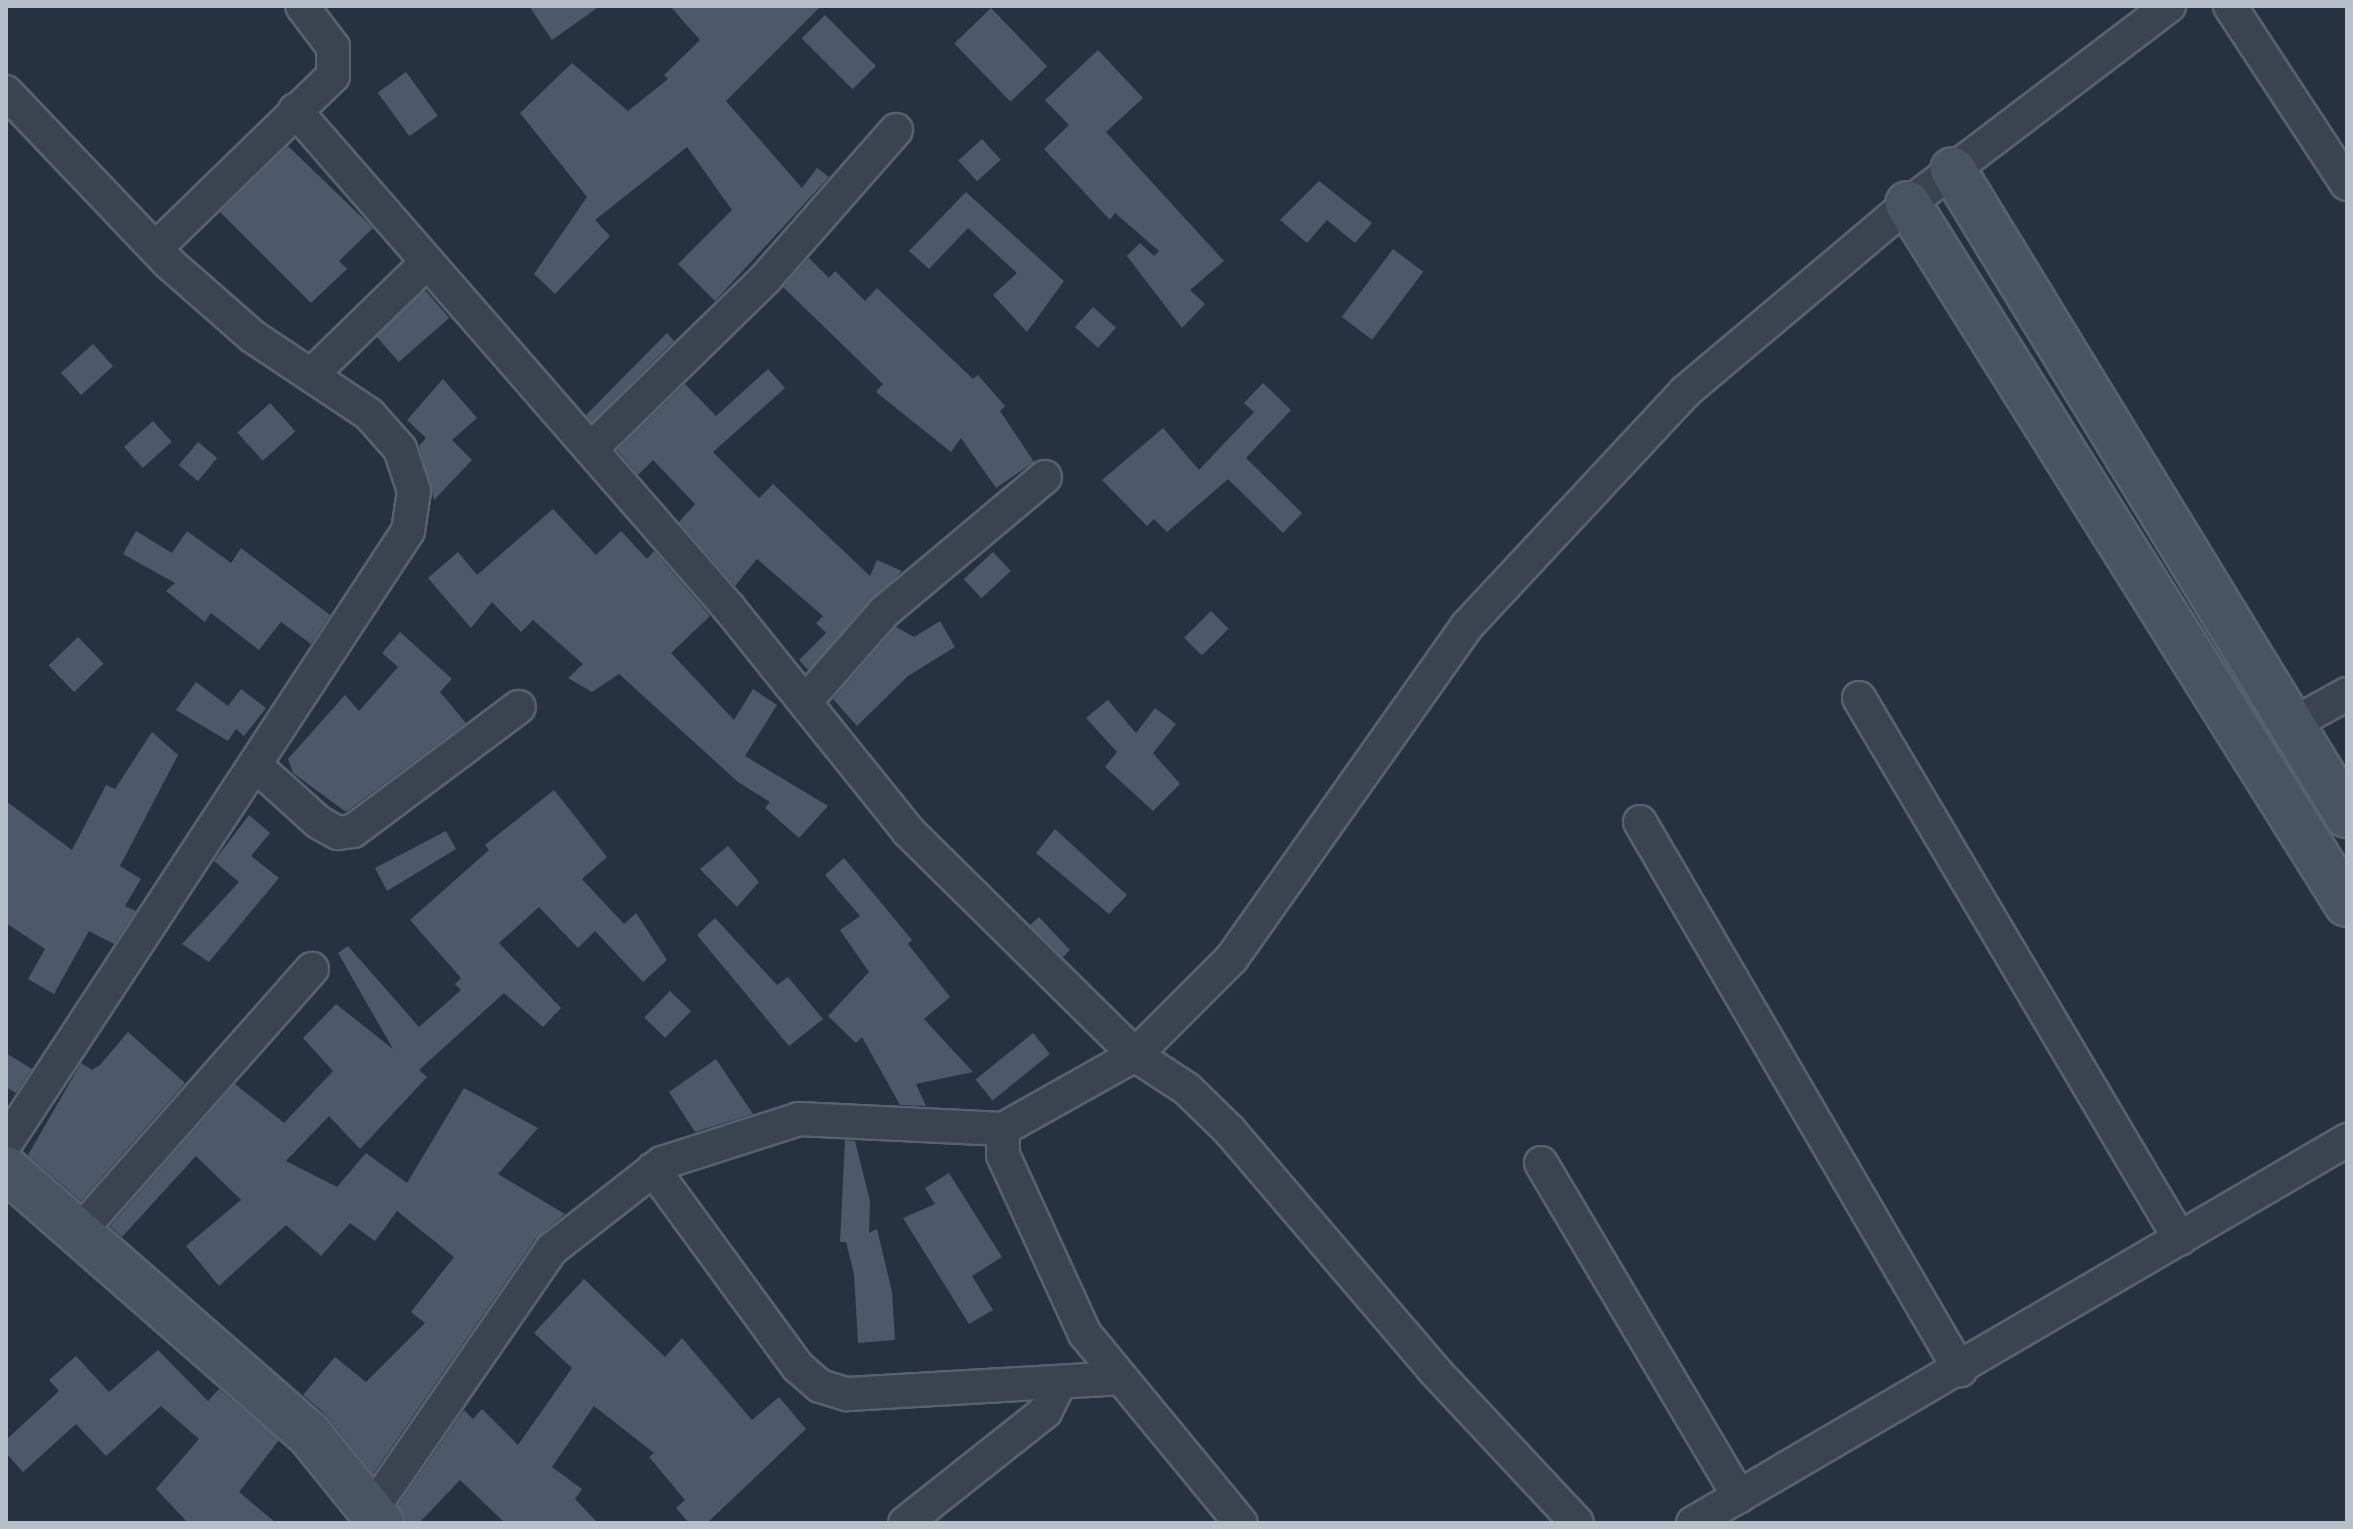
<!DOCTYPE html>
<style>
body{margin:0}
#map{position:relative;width:2353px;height:1529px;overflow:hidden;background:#263241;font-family:"Archivo Narrow",sans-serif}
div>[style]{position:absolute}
.building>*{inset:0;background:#4c596a;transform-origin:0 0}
.roads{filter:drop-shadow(2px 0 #58626e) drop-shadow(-2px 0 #58626e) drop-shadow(0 2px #58626e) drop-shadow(0 -2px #58626e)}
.street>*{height:32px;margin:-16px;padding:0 16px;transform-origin:16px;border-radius:16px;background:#3a4451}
.secondary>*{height:44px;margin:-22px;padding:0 22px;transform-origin:22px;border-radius:22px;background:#485364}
span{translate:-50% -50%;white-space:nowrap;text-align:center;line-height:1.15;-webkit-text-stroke:7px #1f2936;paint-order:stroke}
.frame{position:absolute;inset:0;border:8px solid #b7bfcb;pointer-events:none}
</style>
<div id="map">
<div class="building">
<i style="clip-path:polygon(529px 6px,600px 6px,552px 40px)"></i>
<i style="clip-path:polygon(670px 6px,821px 6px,726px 101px,802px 188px,817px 168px,829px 177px,715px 301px,678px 264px,732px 210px,687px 147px,595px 220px,610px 236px,555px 294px,534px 274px,587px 197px,520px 113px,572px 63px,628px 111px,668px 79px,664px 75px,700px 40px)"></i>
<i style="left:991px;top:8px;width:81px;height:51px;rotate:46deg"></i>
<i style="left:825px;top:15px;width:72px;height:33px;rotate:45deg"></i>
<i style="clip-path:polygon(1098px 50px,1143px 98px,1106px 132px,1224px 261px,1190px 290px,1205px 304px,1182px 328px,1127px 256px,1140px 243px,1154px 256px,1159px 251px,1115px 213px,1110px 220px,1044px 149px,1069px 125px,1045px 100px)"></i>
<i style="left:406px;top:72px;width:54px;height:35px;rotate:54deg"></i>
<i style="left:982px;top:139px;width:28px;height:32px;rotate:48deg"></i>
<i style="clip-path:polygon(288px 146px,373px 228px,339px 261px,347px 269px,311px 303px,220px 212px)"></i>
<i style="clip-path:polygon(1319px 181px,1372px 223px,1355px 243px,1327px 220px,1307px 243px,1280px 220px)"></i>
<i style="clip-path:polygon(966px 192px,1064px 281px,1027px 332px,993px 295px,1017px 273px,968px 228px,929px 269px,909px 251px)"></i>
<i style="left:1393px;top:249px;width:38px;height:85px;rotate:37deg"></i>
<i style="clip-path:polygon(809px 258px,829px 278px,835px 271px,865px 301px,877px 288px,973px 379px,978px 375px,1005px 406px,1000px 411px,1034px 462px,996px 488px,961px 438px,951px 452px,876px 392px,883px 384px,783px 287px)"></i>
<i style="left:425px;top:290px;width:37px;height:67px;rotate:49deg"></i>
<i style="left:1093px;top:307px;width:31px;height:27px;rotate:42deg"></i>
<i style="clip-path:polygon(667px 333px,674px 341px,592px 422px,586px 415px)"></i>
<i style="left:93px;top:344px;width:30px;height:43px;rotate:48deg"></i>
<i style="clip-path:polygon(768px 369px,785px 388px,713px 452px,759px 498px,773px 484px,870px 576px,877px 560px,902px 571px,808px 670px,799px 660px,826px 633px,816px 623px,823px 616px,757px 559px,735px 586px,679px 522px,695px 504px,653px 460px,638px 475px,617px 450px,685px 384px,716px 416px)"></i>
<i style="clip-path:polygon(443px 379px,477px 418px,452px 440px,472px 460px,434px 500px,419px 446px,426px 438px,407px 420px)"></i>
<i style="clip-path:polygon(1263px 383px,1291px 410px,1246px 458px,1302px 513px,1283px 533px,1228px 479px,1167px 532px,1154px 519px,1147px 526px,1102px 480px,1163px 428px,1199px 470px,1254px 412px,1244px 403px)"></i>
<i style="left:270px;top:403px;width:38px;height:44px;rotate:48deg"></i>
<i style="left:153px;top:421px;width:28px;height:39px;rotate:48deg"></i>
<i style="left:198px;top:442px;width:25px;height:30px;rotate:40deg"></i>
<i style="clip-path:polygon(553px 509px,596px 555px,621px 531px,647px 559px,654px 551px,710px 616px,671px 653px,734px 720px,753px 689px,777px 705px,745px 756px,828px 806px,799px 838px,765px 808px,770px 802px,738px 782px,619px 674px,592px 692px,568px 678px,583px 664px,533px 620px,521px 632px,492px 602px,471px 628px,428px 578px,458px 552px,477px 575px)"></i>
<i style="clip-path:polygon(136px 531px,172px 553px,187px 531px,231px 563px,241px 548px,330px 615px,311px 644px,281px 622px,259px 650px,211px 613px,205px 622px,166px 591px,175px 583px,123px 554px)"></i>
<i style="left:993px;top:552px;width:26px;height:40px;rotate:47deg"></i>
<i style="left:1211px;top:611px;width:25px;height:38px;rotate:45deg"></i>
<i style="clip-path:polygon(940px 621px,955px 647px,908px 676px,857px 726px,833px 699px,896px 627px,914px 637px)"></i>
<i style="clip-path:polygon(400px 632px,452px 679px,440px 692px,466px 723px,346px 812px,293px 773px,288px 759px,345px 695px,359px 711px,398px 667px,382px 653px)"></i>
<i style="left:78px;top:637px;width:37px;height:41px;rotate:46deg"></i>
<i style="clip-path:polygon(196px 682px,228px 706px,241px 689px,266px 708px,244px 736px,236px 729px,228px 741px,176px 710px)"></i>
<i style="clip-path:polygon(1108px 700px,1136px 733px,1155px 708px,1176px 724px,1153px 753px,1180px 784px,1153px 811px,1105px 767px,1117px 752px,1086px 718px)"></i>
<i style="clip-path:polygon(152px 732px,178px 755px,120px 866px,141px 879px,125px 906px,136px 911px,114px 944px,89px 931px,54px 994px,28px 979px,45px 949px,6px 923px,6px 801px,72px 850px,106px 785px,115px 789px)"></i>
<i style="clip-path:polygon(554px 790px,607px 857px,582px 879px,624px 924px,636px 913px,667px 960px,643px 982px,595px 931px,578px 948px,539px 907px,499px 943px,561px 1008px,543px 1027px,504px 993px,419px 1070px,427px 1077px,360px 1149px,329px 1116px,286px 1161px,337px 1187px,366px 1153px,407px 1183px,464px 1088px,538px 1128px,498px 1174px,565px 1214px,536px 1238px,373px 1474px,325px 1414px,253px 1351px,303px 1395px,335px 1357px,366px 1382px,425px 1323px,411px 1312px,454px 1257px,397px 1211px,375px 1241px,350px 1223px,321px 1256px,286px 1225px,219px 1286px,186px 1246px,241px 1200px,196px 1156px,122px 1237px,110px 1226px,235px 1084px,284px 1123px,333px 1071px,303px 1038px,336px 1004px,393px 1049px,338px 953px,348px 946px,419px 1027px,461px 990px,455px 984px,461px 978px,410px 920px,489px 850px,485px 845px)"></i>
<i style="clip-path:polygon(249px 815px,270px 833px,251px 856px,279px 878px,209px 962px,182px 944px,239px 882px,214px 861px)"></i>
<i style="clip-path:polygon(1055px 829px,1127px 895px,1109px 914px,1036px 853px)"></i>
<i style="clip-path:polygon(446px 831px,456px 849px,387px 891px,375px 868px)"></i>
<i style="clip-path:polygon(728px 846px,759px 882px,737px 907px,700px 869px)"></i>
<i style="clip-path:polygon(844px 858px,912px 940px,908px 944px,950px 997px,924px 1019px,973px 1072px,916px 1084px,926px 1106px,900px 1105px,862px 1037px,856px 1043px,828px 1016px,869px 972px,840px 930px,860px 916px,825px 875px)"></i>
<i style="clip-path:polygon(1039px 917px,1070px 950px,1063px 957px,1030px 925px)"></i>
<i style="clip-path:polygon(715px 918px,777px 985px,788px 977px,823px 1019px,789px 1046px,697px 935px)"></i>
<i style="left:670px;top:991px;width:29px;height:37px;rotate:44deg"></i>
<i style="clip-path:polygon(128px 1032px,185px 1083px,81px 1201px,28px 1155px,81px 1063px,92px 1070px,100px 1065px)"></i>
<i style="left:1033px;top:1033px;width:27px;height:74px;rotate:51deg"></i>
<i style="clip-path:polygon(6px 1053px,32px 1069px,16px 1093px,6px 1087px)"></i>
<i style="clip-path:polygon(716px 1059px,753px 1114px,695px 1132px,669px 1092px)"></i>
<i style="clip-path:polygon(845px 1140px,855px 1141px,870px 1201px,869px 1233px,877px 1229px,892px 1292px,895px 1340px,858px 1343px,854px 1274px,846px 1242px,840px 1242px)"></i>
<i style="clip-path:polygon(949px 1173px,1002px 1257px,972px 1276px,993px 1310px,969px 1324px,903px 1218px,935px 1204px,925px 1188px)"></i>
<i style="clip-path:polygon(584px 1279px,665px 1357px,682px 1338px,752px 1420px,779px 1397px,806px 1429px,707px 1523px,689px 1523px,676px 1508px,685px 1500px,649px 1457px,654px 1453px,594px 1406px,552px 1467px,582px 1489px,575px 1499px,598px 1523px,505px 1523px,460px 1480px,419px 1523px,406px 1523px,398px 1505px,464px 1410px,473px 1419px,482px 1409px,518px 1445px,572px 1368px,534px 1333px)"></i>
<i style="clip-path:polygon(158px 1350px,208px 1401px,219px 1389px,279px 1440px,239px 1492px,276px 1523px,188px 1523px,156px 1489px,199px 1439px,161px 1406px,106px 1456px,76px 1424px,23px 1472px,6px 1453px,6px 1440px,59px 1391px,49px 1380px,76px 1356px,109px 1392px)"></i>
</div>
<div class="roads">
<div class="street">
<i style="left:2230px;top:6px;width:213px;rotate:56.7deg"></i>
<i style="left:6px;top:92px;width:236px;rotate:46.4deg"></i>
<i style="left:169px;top:263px;width:111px;rotate:41.3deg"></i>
<i style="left:252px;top:336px;width:141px;rotate:33.7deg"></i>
<i style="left:369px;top:414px;width:47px;rotate:48.5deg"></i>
<i style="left:400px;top:449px;width:44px;rotate:71.6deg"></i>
<i style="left:414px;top:491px;width:40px;rotate:98.5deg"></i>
<i style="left:408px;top:531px;width:732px;rotate:123.3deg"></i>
<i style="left:295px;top:110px;width:661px;rotate:48.93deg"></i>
<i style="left:729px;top:608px;width:286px;rotate:51.2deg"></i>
<i style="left:908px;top:831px;width:319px;rotate:44.6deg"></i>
<i style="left:1135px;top:1055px;width:62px;rotate:33.2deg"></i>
<i style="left:1187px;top:1089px;width:60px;rotate:44.3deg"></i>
<i style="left:1230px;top:1131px;width:314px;rotate:49.5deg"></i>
<i style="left:1434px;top:1370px;width:209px;rotate:46.9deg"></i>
<i style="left:156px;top:248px;width:247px;rotate:-44.2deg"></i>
<i style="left:333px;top:76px;width:29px;rotate:-90deg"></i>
<i style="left:333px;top:47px;width:51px;rotate:-127.1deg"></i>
<i style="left:311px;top:375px;width:162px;rotate:-44.2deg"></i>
<i style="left:591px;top:449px;width:245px;rotate:-44.3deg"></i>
<i style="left:766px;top:278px;width:197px;rotate:-48.7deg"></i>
<i style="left:1859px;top:698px;width:629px;rotate:59.32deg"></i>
<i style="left:805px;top:702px;width:120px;rotate:-48.7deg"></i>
<i style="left:884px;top:612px;width:210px;rotate:-40deg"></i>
<i style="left:2291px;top:725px;width:64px;rotate:-29deg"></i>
<i style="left:255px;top:765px;width:85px;rotate:42.1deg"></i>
<i style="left:318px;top:822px;width:23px;rotate:29deg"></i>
<i style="left:338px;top:833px;width:15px;rotate:-8deg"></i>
<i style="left:353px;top:831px;width:207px;rotate:-36.8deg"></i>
<i style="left:1640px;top:822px;width:635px;rotate:59.72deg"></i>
<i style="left:1003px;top:1129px;width:26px;rotate:90deg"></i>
<i style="left:1003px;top:1155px;width:197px;rotate:65.4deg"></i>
<i style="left:1085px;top:1334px;width:245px;rotate:50.5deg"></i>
<i style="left:1541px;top:1163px;width:388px;rotate:59.3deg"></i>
<i style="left:653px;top:1169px;width:245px;rotate:53.8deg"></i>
<i style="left:798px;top:1367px;width:29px;rotate:41deg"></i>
<i style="left:820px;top:1386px;width:28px;rotate:17deg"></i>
<i style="left:847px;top:1394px;width:274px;rotate:-3.3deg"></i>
<i style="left:80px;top:1231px;width:350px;rotate:-48.5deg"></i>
<i style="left:371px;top:1511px;width:318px;rotate:-55.4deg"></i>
<i style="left:552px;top:1249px;width:140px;rotate:-38deg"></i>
<i style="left:662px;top:1163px;width:144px;rotate:-17.8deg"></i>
<i style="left:799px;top:1119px;width:204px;rotate:2.8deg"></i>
<i style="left:1003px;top:1129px;width:151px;rotate:-29.3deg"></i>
<i style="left:1135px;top:1055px;width:137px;rotate:-45deg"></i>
<i style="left:1232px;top:958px;width:407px;rotate:-54.7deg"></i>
<i style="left:1467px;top:626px;width:320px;rotate:-47deg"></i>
<i style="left:1685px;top:392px;width:292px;rotate:-40.1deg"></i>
<i style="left:1908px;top:204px;width:328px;rotate:-37.2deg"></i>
<i style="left:905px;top:1523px;width:179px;rotate:-38.4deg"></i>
<i style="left:1045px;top:1412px;width:34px;rotate:-63deg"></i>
<i style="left:1693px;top:1523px;width:758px;rotate:-30.35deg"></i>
</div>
<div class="secondary">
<i style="left:1953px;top:170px;width:756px;rotate:58.58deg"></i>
<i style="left:1908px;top:204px;width:826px;rotate:57.91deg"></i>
<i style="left:6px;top:1169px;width:401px;rotate:41.2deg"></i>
<i style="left:308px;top:1433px;width:116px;rotate:51deg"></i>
</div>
</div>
<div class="frame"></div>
</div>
